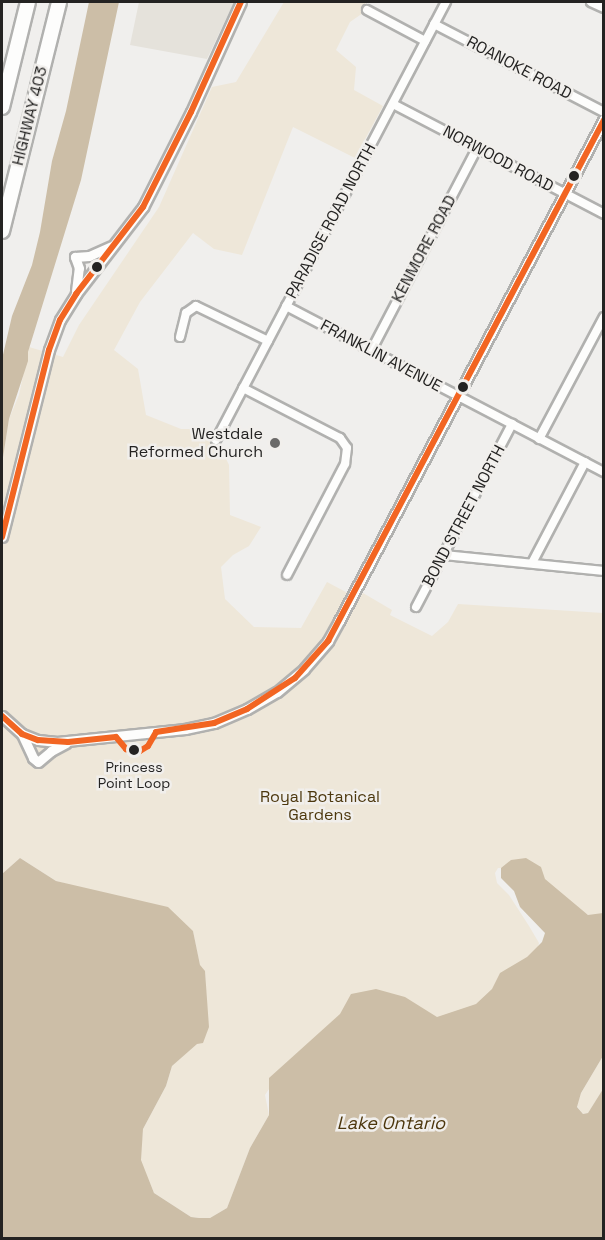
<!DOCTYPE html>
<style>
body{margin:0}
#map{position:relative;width:605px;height:1240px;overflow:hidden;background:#f0efed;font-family:"Space Grotesk",sans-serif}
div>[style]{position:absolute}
.built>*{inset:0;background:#e5e2db}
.green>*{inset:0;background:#eee7d9}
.water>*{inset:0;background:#ccbea7}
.roads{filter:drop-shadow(2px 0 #b1b1af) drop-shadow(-2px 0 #b1b1af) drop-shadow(0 2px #b1b1af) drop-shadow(0 -2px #b1b1af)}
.minor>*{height:8px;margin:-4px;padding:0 4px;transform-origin:4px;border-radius:4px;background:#fdfdfc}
.tertiary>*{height:9px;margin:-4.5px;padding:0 4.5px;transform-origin:4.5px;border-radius:4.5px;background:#fdfdfc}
.motorway>*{height:14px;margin:-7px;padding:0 7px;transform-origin:7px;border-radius:7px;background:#fdfdfc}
.bus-1>*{height:6px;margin:-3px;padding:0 3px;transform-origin:3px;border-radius:3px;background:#f26522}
.dots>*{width:16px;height:16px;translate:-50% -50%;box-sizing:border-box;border:3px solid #f1efec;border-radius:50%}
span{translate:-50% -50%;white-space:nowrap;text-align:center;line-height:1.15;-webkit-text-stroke:5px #f1efec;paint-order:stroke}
.bus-label{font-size:14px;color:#242322}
.street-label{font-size:16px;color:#242322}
.poi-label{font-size:16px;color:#242322}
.right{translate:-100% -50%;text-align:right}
.park-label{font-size:16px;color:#4d380e}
.water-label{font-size:18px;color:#4d370d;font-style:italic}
.frame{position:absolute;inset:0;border:3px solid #242322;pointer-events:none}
</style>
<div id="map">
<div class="built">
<i style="clip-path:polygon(139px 2px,234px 2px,207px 59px,130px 45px)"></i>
</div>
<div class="green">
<i style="clip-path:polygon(284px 2px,366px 2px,363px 13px,350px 22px,336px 50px,356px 67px,354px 90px,383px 106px,355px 158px,293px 127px,242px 255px,214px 249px,193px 233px,140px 302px,114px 350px,138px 369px,146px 415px,181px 429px,191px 429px,197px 436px,220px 446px,229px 465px,230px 515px,261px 527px,249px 546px,233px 555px,221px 567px,225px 599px,254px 627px,301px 628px,327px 582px,359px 599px,363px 593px,392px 610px,390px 615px,432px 636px,448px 622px,458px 604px,603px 613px,603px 916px,594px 919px,520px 868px,498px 868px,495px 873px,497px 883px,509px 895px,529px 926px,539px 943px,538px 947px,475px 1012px,279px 1074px,265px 1095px,269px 1115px,250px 1148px,227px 1208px,210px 1218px,199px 1218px,191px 1217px,154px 1193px,140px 1160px,143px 1129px,166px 1086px,172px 1066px,206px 1035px,208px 1027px,205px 972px,200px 966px,193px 931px,96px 892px,56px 881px,20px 858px,2px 874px,2px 464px,9px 419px,19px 395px,29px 347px,63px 357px,79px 325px,159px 207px,212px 87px,236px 82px)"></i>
<i style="clip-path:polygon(603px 1056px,603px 1089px,588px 1113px,583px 1114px,577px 1106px,581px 1093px)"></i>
</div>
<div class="water">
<i style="clip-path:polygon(89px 2px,119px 2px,81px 180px,28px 352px,28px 361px,9px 419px,2px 464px,2px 359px,12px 316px,32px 265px,40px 232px,52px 161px,66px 111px)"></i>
<i style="clip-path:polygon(20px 858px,56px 881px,168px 907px,193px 931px,200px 965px,205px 971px,209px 1027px,203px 1043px,197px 1044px,172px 1066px,166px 1086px,143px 1129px,141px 1160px,154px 1193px,191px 1217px,199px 1218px,210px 1218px,227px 1208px,250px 1148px,269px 1115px,269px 1078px,340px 1014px,351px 994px,376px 989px,405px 997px,437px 1017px,476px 1004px,492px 989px,500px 973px,527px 957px,542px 942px,545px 933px,520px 907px,514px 891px,501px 878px,501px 868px,511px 860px,526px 858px,541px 867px,545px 879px,588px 915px,603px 913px,603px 1056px,581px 1093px,577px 1107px,583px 1114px,588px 1113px,603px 1089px,603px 1238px,2px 1238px,2px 874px)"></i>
</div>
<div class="roads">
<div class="minor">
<i style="left:591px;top:2px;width:14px;rotate:25deg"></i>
<i style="left:367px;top:10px;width:66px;rotate:28.1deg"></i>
<i style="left:434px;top:24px;width:191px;rotate:27.4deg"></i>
<i style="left:393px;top:104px;width:238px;rotate:27.5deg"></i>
<i style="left:286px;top:306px;width:359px;rotate:27.6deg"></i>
<i style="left:180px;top:337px;width:25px;rotate:-76deg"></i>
<i style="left:186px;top:313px;width:12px;rotate:-35deg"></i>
<i style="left:196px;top:306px;width:80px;rotate:25.9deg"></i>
<i style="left:371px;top:351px;width:229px;rotate:-62.4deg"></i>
<i style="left:243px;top:388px;width:109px;rotate:27.3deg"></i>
<i style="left:340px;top:438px;width:12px;rotate:55deg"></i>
<i style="left:347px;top:448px;width:16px;rotate:97deg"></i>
<i style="left:345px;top:464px;width:125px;rotate:117.6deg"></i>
<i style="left:539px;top:439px;width:138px;rotate:-62deg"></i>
<i style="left:216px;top:440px;width:495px;rotate:-62.3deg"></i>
<i style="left:444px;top:555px;width:161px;rotate:5.7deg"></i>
<i style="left:532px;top:563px;width:114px;rotate:-62.3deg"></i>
<i style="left:416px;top:607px;width:207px;rotate:-62.3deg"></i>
</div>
<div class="tertiary">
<i style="left:76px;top:291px;width:23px;rotate:-83deg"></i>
<i style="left:79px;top:268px;width:12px;rotate:-110deg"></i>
<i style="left:75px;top:257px;width:14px;rotate:-4deg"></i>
<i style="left:89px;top:256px;width:24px;rotate:-24deg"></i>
<i style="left:2px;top:537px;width:193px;rotate:-75.9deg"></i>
<i style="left:49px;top:350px;width:32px;rotate:-70deg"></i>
<i style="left:60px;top:320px;width:31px;rotate:-58deg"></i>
<i style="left:76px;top:294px;width:110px;rotate:-52.4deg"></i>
<i style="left:143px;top:207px;width:106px;rotate:-63.2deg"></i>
<i style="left:191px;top:112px;width:121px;rotate:-65.6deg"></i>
<i style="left:2px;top:716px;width:27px;rotate:42deg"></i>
<i style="left:22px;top:734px;width:17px;rotate:21deg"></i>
<i style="left:38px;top:740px;width:19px;rotate:6deg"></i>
<i style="left:57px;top:742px;width:129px;rotate:-5.8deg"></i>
<i style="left:185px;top:729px;width:30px;rotate:-12deg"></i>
<i style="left:214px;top:723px;width:36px;rotate:-23deg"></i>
<i style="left:247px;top:709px;width:34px;rotate:-30deg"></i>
<i style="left:277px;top:692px;width:35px;rotate:-40deg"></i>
<i style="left:304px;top:669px;width:37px;rotate:-49deg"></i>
<i style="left:328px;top:641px;width:23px;rotate:-61deg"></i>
<i style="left:339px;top:621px;width:568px;rotate:-62.17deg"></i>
<i style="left:22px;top:734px;width:26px;rotate:65deg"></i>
<i style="left:33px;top:758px;width:6px;rotate:39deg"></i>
<i style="left:38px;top:762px;width:17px;rotate:-40deg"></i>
<i style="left:51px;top:751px;width:17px;rotate:-28deg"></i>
</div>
<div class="motorway">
<i style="left:2px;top:107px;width:108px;rotate:-76.1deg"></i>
<i style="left:2px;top:231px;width:236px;rotate:-76deg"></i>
</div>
</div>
<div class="bus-1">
<i style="left:2px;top:537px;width:193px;rotate:-75.9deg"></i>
<i style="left:49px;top:350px;width:32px;rotate:-70deg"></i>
<i style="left:60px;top:320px;width:31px;rotate:-58deg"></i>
<i style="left:76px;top:294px;width:110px;rotate:-52.4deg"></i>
<i style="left:143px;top:207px;width:106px;rotate:-63.2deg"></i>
<i style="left:191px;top:112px;width:121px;rotate:-65.6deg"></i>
<i style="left:2px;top:716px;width:27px;rotate:42deg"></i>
<i style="left:22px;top:734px;width:17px;rotate:21deg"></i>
<i style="left:38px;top:740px;width:30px;rotate:4deg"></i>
<i style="left:68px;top:742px;width:48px;rotate:-5.9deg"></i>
<i style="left:156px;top:732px;width:59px;rotate:-8.8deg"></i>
<i style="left:214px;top:723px;width:36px;rotate:-23deg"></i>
<i style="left:247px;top:709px;width:57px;rotate:-32.9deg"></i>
<i style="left:295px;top:678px;width:50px;rotate:-48.3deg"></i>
<i style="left:328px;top:641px;width:590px;rotate:-62.09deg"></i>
<i style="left:116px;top:737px;width:16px;rotate:50deg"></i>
<i style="left:126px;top:749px;width:14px;rotate:8deg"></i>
<i style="left:140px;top:751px;width:9px;rotate:-32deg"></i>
<i style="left:148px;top:746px;width:16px;rotate:-60deg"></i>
</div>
<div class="dots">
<i style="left:574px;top:176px;background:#242322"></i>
<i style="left:97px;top:267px;background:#242322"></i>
<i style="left:463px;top:387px;background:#242322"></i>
<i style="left:275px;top:443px;background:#6b6a69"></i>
<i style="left:134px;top:750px;background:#242322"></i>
</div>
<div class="bus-label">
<span style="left:134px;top:775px">Princess<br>Point Loop</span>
</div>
<div class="street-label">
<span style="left:519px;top:68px;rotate:28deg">ROANOKE ROAD</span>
<span style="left:30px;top:116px;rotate:-76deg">HIGHWAY 403</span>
<span style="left:498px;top:159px;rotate:28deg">NORWOOD ROAD</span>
<span style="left:331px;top:221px;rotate:-62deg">PARADISE ROAD NORTH</span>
<span style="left:424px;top:249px;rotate:-62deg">KENMORE ROAD</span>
<span style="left:381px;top:356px;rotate:28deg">FRANKLIN AVENUE</span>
<span style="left:464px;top:516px;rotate:-62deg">BOND STREET NORTH</span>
</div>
<div class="poi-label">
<span class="right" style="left:263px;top:443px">Westdale<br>Reformed Church</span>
</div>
<div class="park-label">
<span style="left:320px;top:806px">Royal Botanical<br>Gardens</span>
</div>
<div class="water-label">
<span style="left:391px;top:1123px">Lake Ontario</span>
</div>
<div class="frame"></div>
</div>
